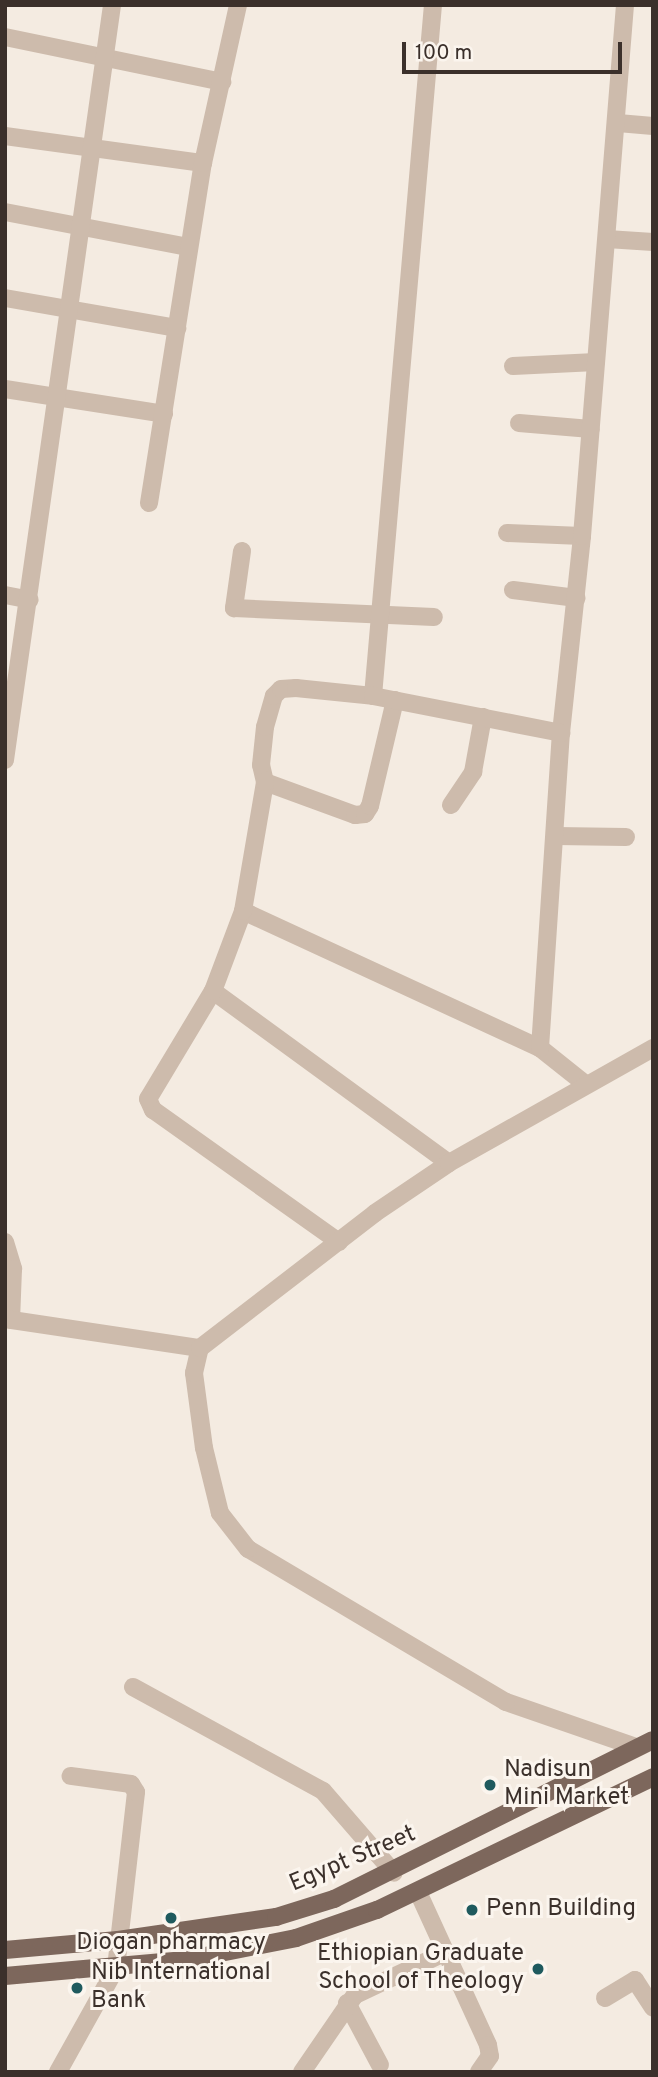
<!DOCTYPE html>
<style>
body{margin:0}
#map{position:relative;width:658px;height:2077px;overflow:hidden;background:#f4ebe1;font-family:Overpass,sans-serif}
div>[style]{position:absolute}
.street>*{height:18px;margin:-9px;padding:0 9px;transform-origin:9px;border-radius:9px;background:#cdbbac}
.primary>*{height:18px;margin:-9px;padding:0 9px;transform-origin:9px;border-radius:9px;background:#7d675c}
.dots>*{width:19px;height:19px;translate:-50% -50%;box-sizing:border-box;border:4px solid #fbf5ee;border-radius:50%}
span{translate:-50% -50%;white-space:nowrap;text-align:center;line-height:1.15;-webkit-text-stroke:6px #fbf5ee;paint-order:stroke}
.poi-label{font-size:24px;color:#3b302b}
.left{translate:0 -50%;text-align:left}
.right{translate:-100% -50%;text-align:right}
.street-label{font-size:24px;color:#3b302b}
.frame{position:absolute;inset:0;border:7px solid #3b302b;pointer-events:none}
.scale{position:absolute;left:402px;top:42px;width:220px;height:32px;box-sizing:border-box;border:4px solid #3b302b;border-top:0;padding-left:9px;font-size:21px;line-height:24px;white-space:nowrap;color:#3b302b;-webkit-text-stroke:5px #fbf5ee;paint-order:stroke}
</style>
<div id="map">
<div class="street">
<i style="left:5px;top:37px;width:222px;rotate:11.7deg"></i>
<i style="left:618px;top:123px;width:35px;rotate:5deg"></i>
<i style="left:5px;top:136px;width:200px;rotate:7.8deg"></i>
<i style="left:5px;top:212px;width:187px;rotate:10.8deg"></i>
<i style="left:607px;top:239px;width:46px;rotate:3.7deg"></i>
<i style="left:5px;top:298px;width:175px;rotate:9.9deg"></i>
<i style="left:513px;top:366px;width:83px;rotate:-2.8deg"></i>
<i style="left:5px;top:389px;width:161px;rotate:8.9deg"></i>
<i style="left:519px;top:423px;width:72px;rotate:4.8deg"></i>
<i style="left:149px;top:503px;width:344px;rotate:-81deg"></i>
<i style="left:203px;top:163px;width:162px;rotate:-77.5deg"></i>
<i style="left:507px;top:533px;width:75px;rotate:2.3deg"></i>
<i style="left:242px;top:551px;width:58px;rotate:98deg"></i>
<i style="left:234px;top:608px;width:200px;rotate:2.6deg"></i>
<i style="left:513px;top:590px;width:64px;rotate:7.2deg"></i>
<i style="left:5px;top:595px;width:25px;rotate:11deg"></i>
<i style="left:373px;top:696px;width:694px;rotate:-85.04deg"></i>
<i style="left:5px;top:760px;width:763px;rotate:-81.93deg"></i>
<i style="left:265px;top:782px;width:96px;rotate:20.1deg"></i>
<i style="left:355px;top:815px;width:10px;rotate:-6deg"></i>
<i style="left:365px;top:814px;width:9px;rotate:-58deg"></i>
<i style="left:370px;top:806px;width:109px;rotate:-76.7deg"></i>
<i style="left:451px;top:805px;width:40px;rotate:-56deg"></i>
<i style="left:473px;top:772px;width:56px;rotate:-79.7deg"></i>
<i style="left:556px;top:836px;width:70px;rotate:0.8deg"></i>
<i style="left:243px;top:911px;width:327px;rotate:24.8deg"></i>
<i style="left:213px;top:991px;width:292px;rotate:36.1deg"></i>
<i style="left:584px;top:1083px;width:56px;rotate:-141.5deg"></i>
<i style="left:540px;top:1048px;width:316px;rotate:-86.2deg"></i>
<i style="left:561px;top:733px;width:198px;rotate:-83.9deg"></i>
<i style="left:582px;top:536px;width:533px;rotate:-85.37deg"></i>
<i style="left:5px;top:1242px;width:28px;rotate:73deg"></i>
<i style="left:13px;top:1269px;width:51px;rotate:92.2deg"></i>
<i style="left:339px;top:1242px;width:228px;rotate:-144.6deg"></i>
<i style="left:153px;top:1110px;width:12px;rotate:-114deg"></i>
<i style="left:148px;top:1099px;width:126px;rotate:-59deg"></i>
<i style="left:213px;top:991px;width:85px;rotate:-69.4deg"></i>
<i style="left:243px;top:911px;width:131px;rotate:-80.3deg"></i>
<i style="left:265px;top:782px;width:17px;rotate:-103deg"></i>
<i style="left:261px;top:765px;width:38px;rotate:-84deg"></i>
<i style="left:265px;top:727px;width:32px;rotate:-74deg"></i>
<i style="left:274px;top:696px;width:10px;rotate:-45deg"></i>
<i style="left:281px;top:689px;width:15px;rotate:-4deg"></i>
<i style="left:296px;top:688px;width:77px;rotate:5.9deg"></i>
<i style="left:373px;top:696px;width:192px;rotate:11.1deg"></i>
<i style="left:5px;top:1319px;width:197px;rotate:8.5deg"></i>
<i style="left:133px;top:1687px;width:217px;rotate:28.7deg"></i>
<i style="left:323px;top:1791px;width:108px;rotate:49.1deg"></i>
<i style="left:636px;top:1747px;width:138px;rotate:-160.9deg"></i>
<i style="left:506px;top:1702px;width:300px;rotate:-149.3deg"></i>
<i style="left:248px;top:1549px;width:46px;rotate:-127.9deg"></i>
<i style="left:220px;top:1513px;width:67px;rotate:-103.8deg"></i>
<i style="left:204px;top:1448px;width:76px;rotate:-97.6deg"></i>
<i style="left:194px;top:1373px;width:26px;rotate:-77deg"></i>
<i style="left:200px;top:1348px;width:221px;rotate:-37.6deg"></i>
<i style="left:375px;top:1213px;width:89px;rotate:-34deg"></i>
<i style="left:449px;top:1163px;width:234px;rotate:-29.4deg"></i>
<i style="left:418px;top:1892px;width:168px;rotate:65.4deg"></i>
<i style="left:488px;top:2045px;width:11px;rotate:80deg"></i>
<i style="left:490px;top:2056px;width:19px;rotate:125deg"></i>
<i style="left:605px;top:1998px;width:35px;rotate:-31deg"></i>
<i style="left:635px;top:1980px;width:33px;rotate:57deg"></i>
<i style="left:347px;top:2003px;width:70px;rotate:62deg"></i>
<i style="left:58px;top:2072px;width:119px;rotate:-60.9deg"></i>
<i style="left:116px;top:1968px;width:177px;rotate:-83.5deg"></i>
<i style="left:136px;top:1792px;width:9px;rotate:-122deg"></i>
<i style="left:131px;top:1784px;width:61px;rotate:-172.4deg"></i>
<i style="left:302px;top:2072px;width:93px;rotate:-55.5deg"></i>
<i style="left:355px;top:1995px;width:98px;rotate:-25.3deg"></i>
</div>
<div class="primary">
<i style="left:5px;top:1950px;width:113px;rotate:-5.1deg"></i>
<i style="left:118px;top:1940px;width:160px;rotate:-8.3deg"></i>
<i style="left:276px;top:1917px;width:61px;rotate:-17.2deg"></i>
<i style="left:334px;top:1899px;width:356px;rotate:-26.5deg"></i>
<i style="left:5px;top:1976px;width:181px;rotate:-5.1deg"></i>
<i style="left:185px;top:1960px;width:113px;rotate:-11.2deg"></i>
<i style="left:296px;top:1938px;width:86px;rotate:-19.1deg"></i>
<i style="left:377px;top:1910px;width:306px;rotate:-25.7deg"></i>
</div>
<div class="dots">
<i style="left:490px;top:1785px;background:#1f5a5e"></i>
<i style="left:472px;top:1910px;background:#1f5a5e"></i>
<i style="left:171px;top:1918px;background:#1f5a5e"></i>
<i style="left:538px;top:1969px;background:#1f5a5e"></i>
<i style="left:77px;top:1988px;background:#1f5a5e"></i>
</div>
<div class="poi-label">
<span class="left" style="left:504px;top:1785px">Nadisun<br>Mini Market</span>
<span class="left" style="left:486px;top:1910px">Penn Building</span>
<span style="left:171px;top:1944px">Diogan pharmacy</span>
<span class="right" style="left:524px;top:1969px">Ethiopian Graduate<br>School of Theology</span>
<span class="left" style="left:91px;top:1988px">Nib International<br>Bank</span>
</div>
<div class="street-label">
<span style="left:353px;top:1860px;rotate:-23deg">Egypt Street</span>
</div>
<div class="frame"></div>
<div class="scale">100 m</div>
</div>
